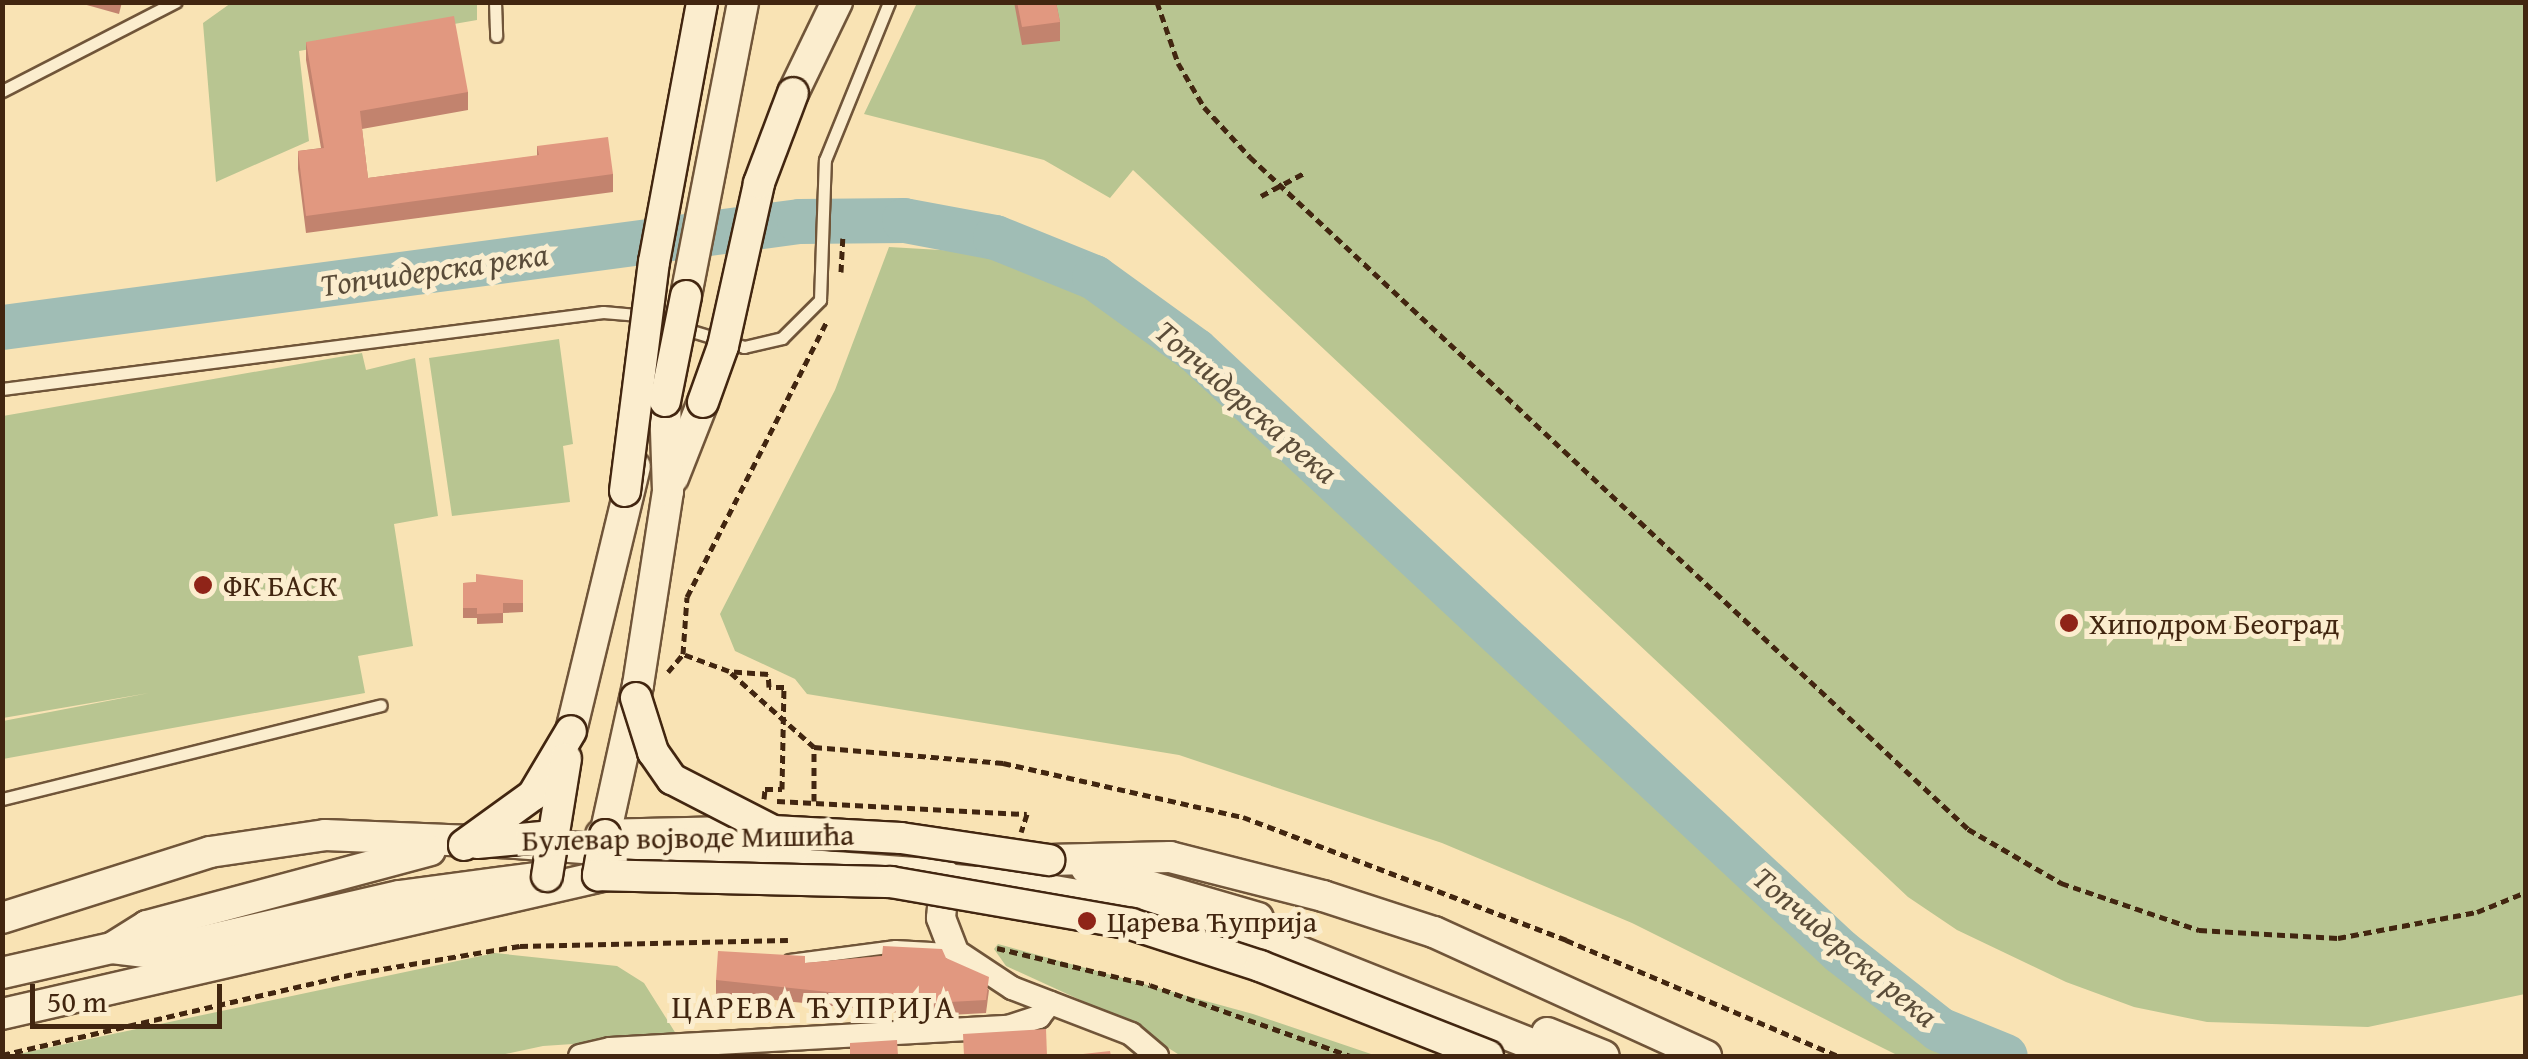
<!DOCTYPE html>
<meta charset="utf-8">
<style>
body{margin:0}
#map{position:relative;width:2528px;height:1059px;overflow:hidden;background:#f9e3b4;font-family:"Gentium Book Plus",serif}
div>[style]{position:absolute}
.green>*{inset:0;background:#b8c591}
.river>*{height:45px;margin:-22.5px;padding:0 22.5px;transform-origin:22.5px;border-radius:22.5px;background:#a0bdb5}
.path>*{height:5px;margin-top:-2.5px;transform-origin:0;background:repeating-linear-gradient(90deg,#422610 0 8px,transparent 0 13px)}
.roads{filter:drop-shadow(2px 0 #705539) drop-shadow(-2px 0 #705539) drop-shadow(0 2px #705539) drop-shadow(0 -2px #705539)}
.service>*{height:11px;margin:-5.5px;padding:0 5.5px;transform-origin:5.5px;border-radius:5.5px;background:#fbedce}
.minor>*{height:22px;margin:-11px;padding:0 11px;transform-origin:11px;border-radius:11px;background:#fbedce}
.tertiary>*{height:28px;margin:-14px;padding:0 14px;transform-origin:14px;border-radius:14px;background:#fbedce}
.secondary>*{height:30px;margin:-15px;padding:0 15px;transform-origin:15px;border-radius:15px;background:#fbedce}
.tram>*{height:2.5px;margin:-1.25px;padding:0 1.25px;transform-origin:1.25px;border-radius:1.25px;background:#422610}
.path-bridge>*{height:5px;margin-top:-2.5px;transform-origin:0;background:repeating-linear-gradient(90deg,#422610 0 8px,transparent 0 13px)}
.bridges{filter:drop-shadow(2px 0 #422610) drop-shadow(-2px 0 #422610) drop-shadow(0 2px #422610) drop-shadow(0 -2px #422610)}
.secondary-bridge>*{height:30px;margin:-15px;padding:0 15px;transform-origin:15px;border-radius:15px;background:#fbedce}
.wall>*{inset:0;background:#c2836e}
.building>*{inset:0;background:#e19880}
.dots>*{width:28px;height:28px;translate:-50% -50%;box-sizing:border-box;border:5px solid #fbedce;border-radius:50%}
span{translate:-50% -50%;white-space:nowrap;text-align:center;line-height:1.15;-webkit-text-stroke:10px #fbedce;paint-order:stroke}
.poi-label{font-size:30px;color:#422610}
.left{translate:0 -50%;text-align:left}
.street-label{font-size:30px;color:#422610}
.water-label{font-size:32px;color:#5a4c39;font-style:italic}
.neighbourhood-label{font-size:32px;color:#422610;letter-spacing:2.5px}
.frame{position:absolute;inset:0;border:5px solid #422610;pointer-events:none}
.scale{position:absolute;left:30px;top:984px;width:192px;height:45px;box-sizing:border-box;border:5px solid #422610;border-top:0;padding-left:12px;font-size:30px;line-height:35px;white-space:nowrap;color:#422610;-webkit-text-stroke:8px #fbedce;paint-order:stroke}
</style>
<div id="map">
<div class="green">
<i style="clip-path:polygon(231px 3px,477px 3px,477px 20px,299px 51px,309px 141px,216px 182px,203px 23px)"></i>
<i style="clip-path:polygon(917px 3px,2525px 3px,2525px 994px,2368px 1027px,2207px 1022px,2134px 1007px,2066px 982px,1957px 930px,1908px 897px,1133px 170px,1110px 198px,1044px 160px,864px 114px)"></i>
<i style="clip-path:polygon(889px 247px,1042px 256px,1256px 421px,1892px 1013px,1974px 1056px,1899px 1056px,1632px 923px,1442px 843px,1179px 755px,807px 694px,795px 679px,735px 651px,720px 614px,835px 390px)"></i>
<i style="clip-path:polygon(559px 339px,573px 444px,563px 446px,570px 502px,452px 516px,429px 358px)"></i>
<i style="clip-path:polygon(362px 353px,366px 370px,415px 358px,438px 516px,394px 524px,413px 646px,358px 656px,365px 693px,3px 759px,3px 721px,149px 693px,3px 718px,3px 416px)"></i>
<i style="clip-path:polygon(998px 944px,1253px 1014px,1377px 1056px,1181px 1056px,1124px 1020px,1006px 966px,994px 949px)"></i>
<i style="clip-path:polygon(495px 953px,617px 966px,644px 983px,678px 1037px,543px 1046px,496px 1056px,9px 1056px)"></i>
</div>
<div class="river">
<i style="left:2px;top:327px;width:804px;rotate:-7.58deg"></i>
<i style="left:799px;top:221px;width:105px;rotate:-0.5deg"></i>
<i style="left:904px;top:220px;width:93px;rotate:10.6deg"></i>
<i style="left:995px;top:237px;width:107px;rotate:22deg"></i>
<i style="left:1094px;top:277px;width:125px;rotate:35.9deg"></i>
<i style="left:1195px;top:350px;width:882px;rotate:42.98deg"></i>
<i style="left:1840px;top:951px;width:126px;rotate:38.2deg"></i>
<i style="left:1939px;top:1029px;width:71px;rotate:22.2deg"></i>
</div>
<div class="path">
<i style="left:1157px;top:2px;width:65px;rotate:71deg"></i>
<i style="left:1178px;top:63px;width:51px;rotate:59.4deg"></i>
<i style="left:1204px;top:107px;width:68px;rotate:47.4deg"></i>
<i style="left:1250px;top:157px;width:983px;rotate:43.1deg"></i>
<i style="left:1968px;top:829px;width:108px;rotate:30.1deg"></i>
<i style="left:2061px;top:883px;width:146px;rotate:18.8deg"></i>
<i style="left:2199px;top:930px;width:139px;rotate:3.3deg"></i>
<i style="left:2338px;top:938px;width:141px;rotate:-10.6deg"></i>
<i style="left:2477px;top:912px;width:53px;rotate:-22.2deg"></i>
<i style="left:1261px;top:196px;width:49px;rotate:-28.1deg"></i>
<i style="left:841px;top:272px;width:34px;rotate:-87deg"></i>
<i style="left:668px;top:672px;width:23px;rotate:-50deg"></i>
<i style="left:731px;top:673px;width:111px;rotate:41.7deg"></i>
<i style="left:784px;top:687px;width:15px;rotate:180deg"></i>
<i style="left:769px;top:687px;width:13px;rotate:-94deg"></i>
<i style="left:768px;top:674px;width:39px;rotate:-176deg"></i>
<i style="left:729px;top:671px;width:49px;rotate:-159.7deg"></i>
<i style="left:683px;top:654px;width:57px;rotate:-86deg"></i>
<i style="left:687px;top:597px;width:309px;rotate:-63.1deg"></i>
<i style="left:764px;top:799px;width:10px;rotate:-84deg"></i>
<i style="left:765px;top:789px;width:17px"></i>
<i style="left:777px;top:801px;width:250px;rotate:3deg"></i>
<i style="left:1027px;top:814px;width:19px;rotate:108deg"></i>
<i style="left:814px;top:801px;width:54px;rotate:-90deg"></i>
<i style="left:814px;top:747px;width:190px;rotate:4.8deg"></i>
<i style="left:1003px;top:763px;width:246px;rotate:12.7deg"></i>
<i style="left:1243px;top:817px;width:346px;rotate:20.8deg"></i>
<i style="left:1566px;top:940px;width:296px;rotate:23.1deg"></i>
<i style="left:997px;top:948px;width:157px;rotate:13.6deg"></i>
<i style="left:1150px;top:985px;width:212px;rotate:19.5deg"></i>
<i style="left:2px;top:1055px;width:365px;rotate:-13deg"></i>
<i style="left:358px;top:973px;width:164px;rotate:-9.5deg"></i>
<i style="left:520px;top:946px;width:268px;rotate:-1.3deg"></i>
</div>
<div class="roads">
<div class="service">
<i style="left:495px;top:2px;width:34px;rotate:88deg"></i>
<i style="left:2px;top:91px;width:195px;rotate:-27.2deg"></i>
<i style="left:2px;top:389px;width:606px;rotate:-7.3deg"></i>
<i style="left:603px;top:312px;width:36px;rotate:5deg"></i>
<i style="left:639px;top:315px;width:110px;rotate:16.9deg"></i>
<i style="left:744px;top:347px;width:39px;rotate:-13deg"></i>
<i style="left:782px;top:338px;width:54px;rotate:-45deg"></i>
<i style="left:820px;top:300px;width:140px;rotate:-88deg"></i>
<i style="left:825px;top:160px;width:170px;rotate:-67.9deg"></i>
<i style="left:2px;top:799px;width:390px;rotate:-13.9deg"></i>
<i style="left:789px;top:960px;width:107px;rotate:-7.5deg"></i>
<i style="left:895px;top:946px;width:54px;rotate:3.2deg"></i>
</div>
<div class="minor">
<i style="left:945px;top:875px;width:40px;rotate:5.7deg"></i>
<i style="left:953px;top:949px;width:71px;rotate:33.5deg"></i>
<i style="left:1012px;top:988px;width:128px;rotate:21.1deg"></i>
<i style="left:1131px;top:1034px;width:34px;rotate:40deg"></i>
<i style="left:580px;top:1056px;width:31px;rotate:-13deg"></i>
<i style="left:610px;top:1049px;width:399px;rotate:-3.2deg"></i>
<i style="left:1008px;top:1027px;width:33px;rotate:-18deg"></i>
<i style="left:1039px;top:1017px;width:18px;rotate:-52deg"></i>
</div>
<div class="tertiary">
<i style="left:945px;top:875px;width:43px;rotate:95.3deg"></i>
<i style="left:941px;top:918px;width:33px;rotate:69deg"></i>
</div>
<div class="secondary">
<i style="left:793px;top:93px;width:101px;rotate:-64.2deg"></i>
<i style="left:686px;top:296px;width:299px;rotate:-79deg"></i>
<i style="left:673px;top:478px;width:82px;rotate:-68.5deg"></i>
<i style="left:571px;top:731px;width:272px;rotate:-76.4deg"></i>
<i style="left:601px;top:835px;width:172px;rotate:-1.3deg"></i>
<i style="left:605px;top:835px;width:154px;rotate:-77.6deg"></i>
<i style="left:638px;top:685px;width:196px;rotate:-81.2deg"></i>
<i style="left:668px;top:491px;width:90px;rotate:-91.9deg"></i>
<i style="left:1049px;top:860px;width:121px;rotate:-1.4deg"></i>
<i style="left:1170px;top:857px;width:158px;rotate:14.3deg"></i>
<i style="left:1323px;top:896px;width:117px;rotate:18deg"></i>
<i style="left:1434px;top:932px;width:299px;rotate:24.5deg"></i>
<i style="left:1086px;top:868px;width:179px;rotate:16.2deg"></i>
<i style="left:985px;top:879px;width:135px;rotate:9.8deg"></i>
<i style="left:1118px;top:902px;width:167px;rotate:14.5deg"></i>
<i style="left:1280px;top:944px;width:303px;rotate:21.7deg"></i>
<i style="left:2px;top:918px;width:218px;rotate:-17.6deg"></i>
<i style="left:210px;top:852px;width:116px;rotate:-8.4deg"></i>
<i style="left:325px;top:835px;width:178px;rotate:2.3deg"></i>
<i style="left:503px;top:842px;width:443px;rotate:4.3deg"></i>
<i style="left:112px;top:948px;width:40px;rotate:7.1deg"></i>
<i style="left:152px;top:953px;width:253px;rotate:-13deg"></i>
<i style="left:399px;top:896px;width:153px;rotate:-7.5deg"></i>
<i style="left:2px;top:973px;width:113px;rotate:-12.8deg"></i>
<i style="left:112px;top:948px;width:41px;rotate:-32.2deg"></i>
<i style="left:147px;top:926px;width:293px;rotate:-15deg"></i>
<i style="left:2px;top:1014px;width:638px;rotate:-12.95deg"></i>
<i style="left:1547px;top:1033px;width:61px;rotate:22deg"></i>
</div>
</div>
<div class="tram">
<i style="left:2523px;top:1056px;width:5px;rotate:-53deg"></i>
</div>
<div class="path-bridge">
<i style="left:782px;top:789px;width:102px;rotate:-88.9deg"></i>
</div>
<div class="bridges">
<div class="secondary-bridge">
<i style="left:665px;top:401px;width:107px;rotate:-78.7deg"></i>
<i style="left:703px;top:402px;width:59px;rotate:-70.3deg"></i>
<i style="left:723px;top:346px;width:167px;rotate:-77.5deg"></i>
<i style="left:759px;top:183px;width:96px;rotate:-69.3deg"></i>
<i style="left:625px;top:491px;width:231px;rotate:-82.8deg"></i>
<i style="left:654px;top:262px;width:264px;rotate:-79.5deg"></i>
<i style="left:636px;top:698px;width:57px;rotate:72.5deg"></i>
<i style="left:653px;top:752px;width:33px;rotate:55deg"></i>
<i style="left:672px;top:779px;width:114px;rotate:27.2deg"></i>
<i style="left:773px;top:831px;width:128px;rotate:3.1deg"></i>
<i style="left:901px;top:838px;width:150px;rotate:8.5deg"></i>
<i style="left:605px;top:835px;width:41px;rotate:99.9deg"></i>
<i style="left:598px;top:875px;width:293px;rotate:1.4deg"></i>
<i style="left:891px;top:882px;width:244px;rotate:9.9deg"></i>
<i style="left:1131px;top:924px;width:136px;rotate:18deg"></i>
<i style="left:1260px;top:966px;width:245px;rotate:21.5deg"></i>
<i style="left:477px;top:843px;width:76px;rotate:-5.3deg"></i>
<i style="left:464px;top:845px;width:85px;rotate:-35.9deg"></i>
<i style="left:533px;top:795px;width:74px;rotate:-59.3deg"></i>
<i style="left:547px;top:876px;width:119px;rotate:-80.8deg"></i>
</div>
</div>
<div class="wall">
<i style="clip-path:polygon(76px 2px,122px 2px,119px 14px)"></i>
<i style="clip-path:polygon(1014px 2px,1056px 2px,1060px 22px,1060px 41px,1022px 45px)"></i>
<i style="clip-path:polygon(306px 42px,468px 92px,468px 110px,362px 129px,368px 178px,537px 156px,537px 146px,613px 174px,613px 192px,306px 233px,298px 169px,298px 151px,321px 148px,306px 60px)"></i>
<i style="clip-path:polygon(523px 580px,523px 612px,503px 613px,503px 623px,477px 624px,477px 618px,463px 618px,463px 583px)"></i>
<i style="clip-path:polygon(882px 956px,946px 958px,989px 990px,986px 1013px,931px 1016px,716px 994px,716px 980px,805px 963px)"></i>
</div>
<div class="building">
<i style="clip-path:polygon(1017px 2px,1056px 2px,1060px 22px,1022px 27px)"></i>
<i style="clip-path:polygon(454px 16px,468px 92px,360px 111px,368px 178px,539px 155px,537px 146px,608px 137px,613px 174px,306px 216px,298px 151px,324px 148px,306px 42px)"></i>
<i style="clip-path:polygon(476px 574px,523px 580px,523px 603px,503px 603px,503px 613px,477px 614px,477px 608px,463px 608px,463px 583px,476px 582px)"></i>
<i style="clip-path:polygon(883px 946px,942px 949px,946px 958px,989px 977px,986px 1000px,931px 1003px,716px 980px,718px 951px,805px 956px,805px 963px,882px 956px)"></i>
<i style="clip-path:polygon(1046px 1029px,1047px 1056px,964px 1056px,963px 1034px)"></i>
<i style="clip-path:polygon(897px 1040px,898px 1056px,850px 1056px,850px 1043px)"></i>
<i style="clip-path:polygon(1110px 1051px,1111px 1056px,1065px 1056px)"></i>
</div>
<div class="dots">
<i style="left:203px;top:585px;background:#8f2418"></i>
<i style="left:2069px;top:623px;background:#8f2418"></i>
<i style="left:1087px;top:921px;background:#8f2418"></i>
</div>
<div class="poi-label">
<span class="left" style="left:223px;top:585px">ФК БАСК</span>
<span class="left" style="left:2089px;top:623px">Хиподром Београд</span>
<span class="left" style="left:1107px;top:921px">Царева Ћуприја</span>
</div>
<div class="street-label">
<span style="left:688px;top:837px;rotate:-1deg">Булевар војводе Мишића</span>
</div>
<div class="water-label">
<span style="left:434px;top:270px;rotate:-8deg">Топчидерска река</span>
<span style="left:1246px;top:402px;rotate:41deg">Топчидерска река</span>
<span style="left:1845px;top:947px;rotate:40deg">Топчидерска река</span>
</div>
<div class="neighbourhood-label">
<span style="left:814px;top:1007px">ЦАРЕВА ЋУПРИЈА</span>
</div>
<div class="frame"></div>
<div class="scale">50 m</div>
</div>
